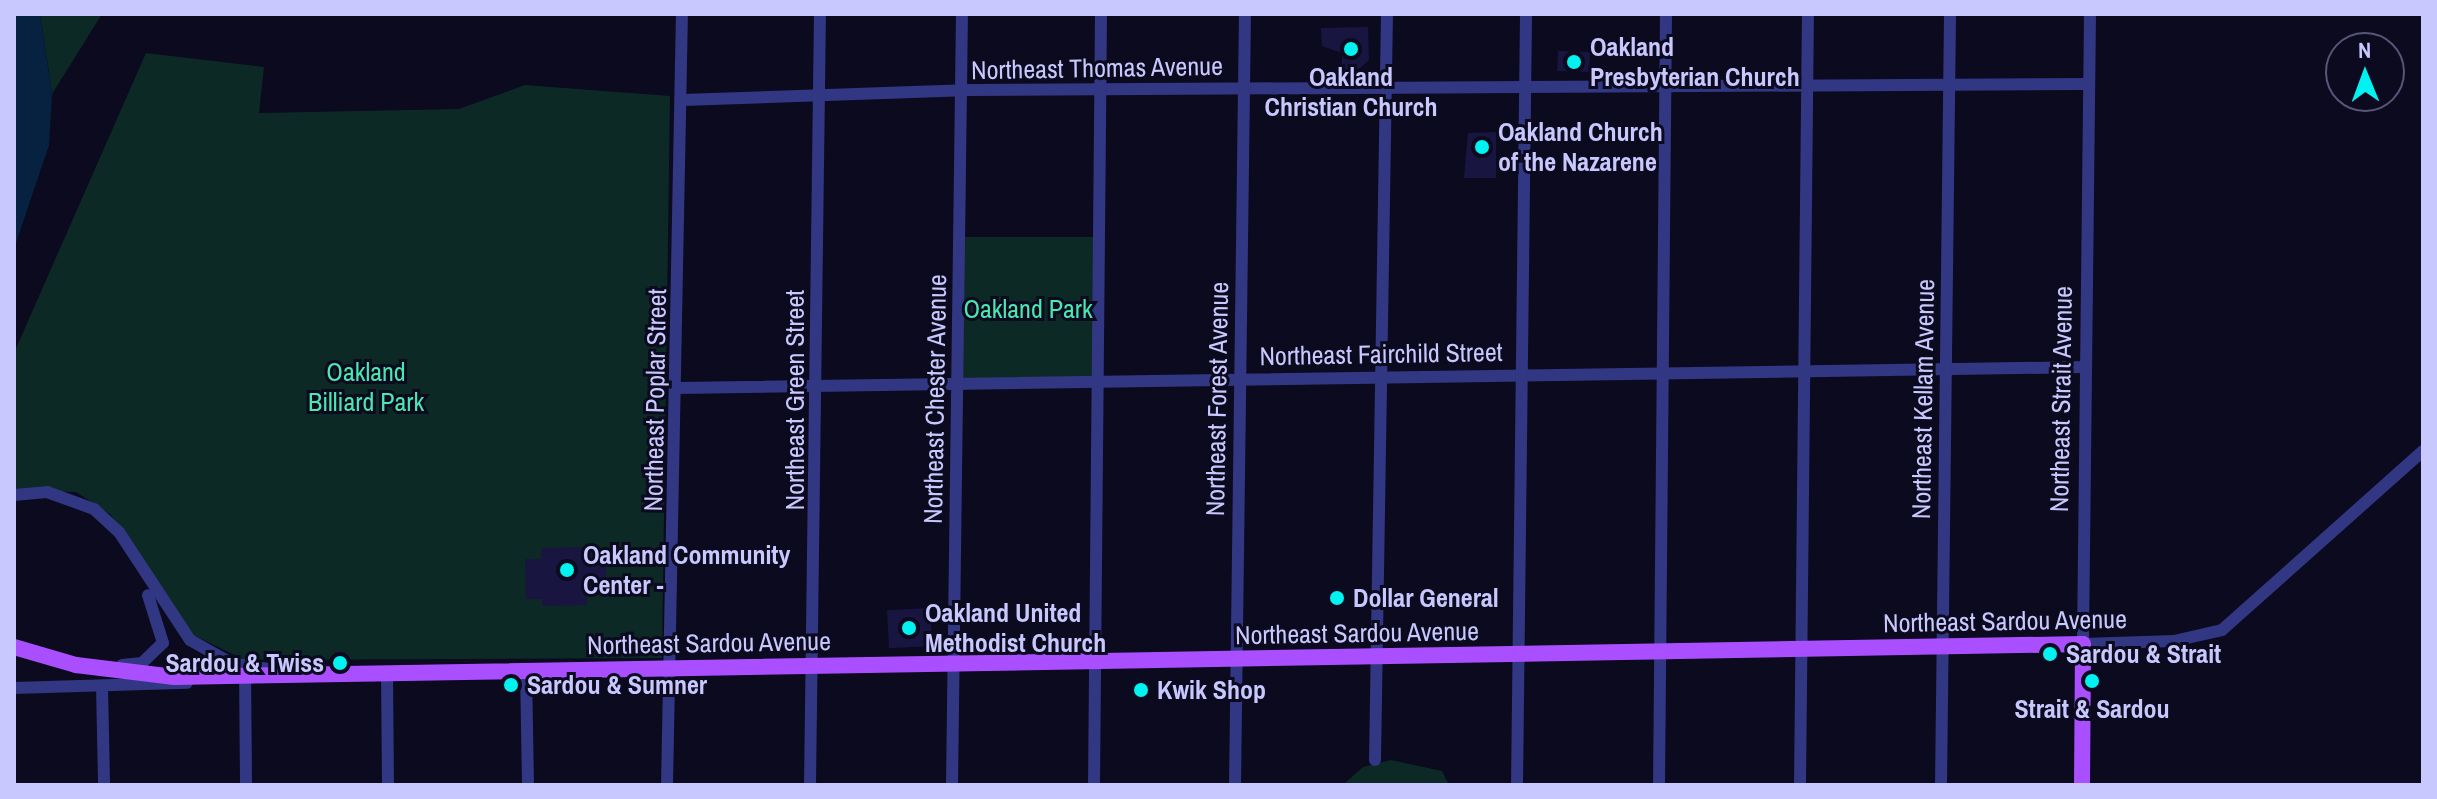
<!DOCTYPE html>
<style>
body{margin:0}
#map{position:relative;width:2437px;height:799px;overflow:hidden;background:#0b0a1e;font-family:"Archivo Narrow",sans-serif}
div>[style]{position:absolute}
.green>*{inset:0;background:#0d2925;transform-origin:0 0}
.water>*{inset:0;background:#072241}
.building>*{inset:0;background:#191541;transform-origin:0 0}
.minor>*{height:12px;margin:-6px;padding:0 6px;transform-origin:6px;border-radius:6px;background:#313782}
.major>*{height:16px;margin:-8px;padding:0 8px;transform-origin:8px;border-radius:8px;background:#aa4fff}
.dots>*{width:22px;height:22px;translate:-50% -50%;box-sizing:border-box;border:4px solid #0b0a1e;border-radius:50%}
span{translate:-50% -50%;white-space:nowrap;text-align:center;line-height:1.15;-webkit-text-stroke:6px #0b0a1e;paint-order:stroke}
.poi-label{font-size:26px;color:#c8c8ff;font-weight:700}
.left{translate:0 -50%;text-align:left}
.right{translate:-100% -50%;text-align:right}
.street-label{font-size:26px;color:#c8c8ff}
.park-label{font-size:26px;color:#4ae8b0}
.frame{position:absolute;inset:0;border:16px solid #c8c8ff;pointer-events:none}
.north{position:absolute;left:2325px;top:32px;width:80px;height:80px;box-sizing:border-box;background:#0b0a1e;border:2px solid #575678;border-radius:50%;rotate:359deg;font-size:22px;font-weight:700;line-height:32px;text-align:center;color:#c8c8ff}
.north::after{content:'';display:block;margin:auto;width:28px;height:36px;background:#00f3f1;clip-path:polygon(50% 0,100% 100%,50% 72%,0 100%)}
</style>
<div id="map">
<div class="green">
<i style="clip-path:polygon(40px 14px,102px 14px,52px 94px,47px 59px)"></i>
<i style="clip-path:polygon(146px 53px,264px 67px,259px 113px,459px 109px,525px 85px,670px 96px,662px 658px,245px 660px,193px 635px,110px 514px,76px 492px,14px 491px,14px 353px)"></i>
<i style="left:959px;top:237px;width:140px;height:144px"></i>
<i style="clip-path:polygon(1391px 760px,1442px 771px,1449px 785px,1307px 785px,1345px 783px,1363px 767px)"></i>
</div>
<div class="water">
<i style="clip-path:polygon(14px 14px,40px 14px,52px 94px,49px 145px,14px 249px)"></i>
</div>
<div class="building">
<i style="clip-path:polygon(1368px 27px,1369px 60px,1359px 69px,1342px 69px,1342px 53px,1322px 46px,1321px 28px)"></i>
<i style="left:1558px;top:51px;width:32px;height:20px;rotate:2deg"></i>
<i style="clip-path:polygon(1496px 132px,1496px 178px,1464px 178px,1468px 133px)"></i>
<i style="clip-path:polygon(592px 547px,593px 565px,606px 565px,606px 591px,586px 591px,587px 605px,542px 606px,542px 599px,526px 599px,525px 559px,541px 559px,541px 548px)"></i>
<i style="left:930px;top:608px;width:38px;height:43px;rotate:87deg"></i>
</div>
<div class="minor">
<i style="left:2090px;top:14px;width:630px;rotate:90.64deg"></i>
<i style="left:2083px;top:644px;width:91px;rotate:-1.9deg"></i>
<i style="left:2174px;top:641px;width:49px;rotate:-12.9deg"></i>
<i style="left:2222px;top:630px;width:269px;rotate:-41.7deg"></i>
<i style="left:682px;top:100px;width:289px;rotate:-2deg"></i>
<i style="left:971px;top:90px;width:1118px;rotate:-0.31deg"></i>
<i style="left:677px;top:388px;width:1409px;rotate:-0.85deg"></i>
<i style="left:14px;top:495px;width:33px;rotate:-5deg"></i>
<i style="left:47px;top:492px;width:50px;rotate:19.9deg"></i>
<i style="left:94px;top:509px;width:34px;rotate:43deg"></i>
<i style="left:119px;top:532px;width:129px;rotate:56.7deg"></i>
<i style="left:190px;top:640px;width:47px;rotate:29.3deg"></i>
<i style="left:231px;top:663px;width:36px;rotate:9deg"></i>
<i style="left:122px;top:665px;width:20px;rotate:-6deg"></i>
<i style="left:142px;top:663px;width:29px;rotate:-44deg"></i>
<i style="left:163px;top:643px;width:50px;rotate:-107.4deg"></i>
<i style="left:245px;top:668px;width:117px;rotate:89.5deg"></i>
<i style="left:526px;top:670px;width:115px;rotate:89deg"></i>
<i style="left:387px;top:672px;width:113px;rotate:89.5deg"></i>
<i style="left:102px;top:686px;width:99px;rotate:88.8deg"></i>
<i style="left:14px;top:688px;width:173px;rotate:-1.7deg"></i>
<i style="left:1375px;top:760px;width:746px;rotate:-89.08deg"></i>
<i style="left:667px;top:785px;width:771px;rotate:-88.89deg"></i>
<i style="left:810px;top:785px;width:771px;rotate:-89.26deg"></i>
<i style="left:952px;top:785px;width:771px;rotate:-89.26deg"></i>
<i style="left:1094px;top:785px;width:771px;rotate:-89.48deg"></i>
<i style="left:1235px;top:785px;width:771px;rotate:-89.26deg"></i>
<i style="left:1517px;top:785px;width:771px;rotate:-89.33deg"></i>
<i style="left:1659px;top:785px;width:771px;rotate:-89.48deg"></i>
<i style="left:1800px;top:785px;width:771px;rotate:-89.41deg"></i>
<i style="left:1941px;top:785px;width:771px;rotate:-89.33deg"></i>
</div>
<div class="major">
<i style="left:14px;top:647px;width:65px;rotate:16.2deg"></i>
<i style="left:76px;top:665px;width:99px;rotate:7deg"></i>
<i style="left:174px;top:677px;width:1909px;rotate:-0.99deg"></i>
<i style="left:2083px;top:644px;width:141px;rotate:90.4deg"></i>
</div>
<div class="dots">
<i style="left:1351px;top:49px;background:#00f3f1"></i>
<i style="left:1574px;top:62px;background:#00f3f1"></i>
<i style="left:1482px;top:147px;background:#00f3f1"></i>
<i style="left:567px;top:570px;background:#00f3f1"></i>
<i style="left:1337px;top:598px;background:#00f3f1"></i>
<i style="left:909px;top:628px;background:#00f3f1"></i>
<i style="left:2050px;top:654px;background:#00f3f1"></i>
<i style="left:340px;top:663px;background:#00f3f1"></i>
<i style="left:2092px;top:681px;background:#00f3f1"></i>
<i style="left:511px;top:685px;background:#00f3f1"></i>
<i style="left:1141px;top:690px;background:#00f3f1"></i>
</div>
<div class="poi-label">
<span class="left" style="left:1590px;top:62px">Oakland<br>Presbyterian Church</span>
<span style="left:1351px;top:92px">Oakland<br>Christian Church</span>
<span class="left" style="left:1498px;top:147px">Oakland Church<br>of the Nazarene</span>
<span class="left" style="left:583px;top:570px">Oakland Community<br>Center -</span>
<span class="left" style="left:1353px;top:598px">Dollar General</span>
<span class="left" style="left:925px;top:628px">Oakland United<br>Methodist Church</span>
<span class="left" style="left:2066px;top:654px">Sardou &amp; Strait</span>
<span class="right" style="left:324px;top:663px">Sardou &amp; Twiss</span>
<span class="left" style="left:527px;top:685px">Sardou &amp; Sumner</span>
<span class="left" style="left:1157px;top:690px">Kwik Shop</span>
<span style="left:2092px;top:709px">Strait &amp; Sardou</span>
</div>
<div class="street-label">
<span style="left:1097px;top:68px;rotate:-1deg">Northeast Thomas Avenue</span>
<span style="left:1381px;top:354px;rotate:-1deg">Northeast Fairchild Street</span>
<span style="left:935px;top:399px;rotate:-89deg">Northeast Chester Avenue</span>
<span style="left:1217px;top:399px;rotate:-89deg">Northeast Forest Avenue</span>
<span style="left:1923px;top:399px;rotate:-89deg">Northeast Kellam Avenue</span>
<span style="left:2061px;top:399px;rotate:-89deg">Northeast Strait Avenue</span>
<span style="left:655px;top:400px;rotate:-89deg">Northeast Poplar Street</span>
<span style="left:795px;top:400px;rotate:-90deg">Northeast Green Street</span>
<span style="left:2005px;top:621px;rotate:-1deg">Northeast Sardou Avenue</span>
<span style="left:1357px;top:633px;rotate:-1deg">Northeast Sardou Avenue</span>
<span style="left:709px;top:643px;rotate:-1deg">Northeast Sardou Avenue</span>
</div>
<div class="park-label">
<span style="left:1028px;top:309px">Oakland Park</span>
<span style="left:366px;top:387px">Oakland<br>Billiard Park</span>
</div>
<div class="frame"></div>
<div class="north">N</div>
</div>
